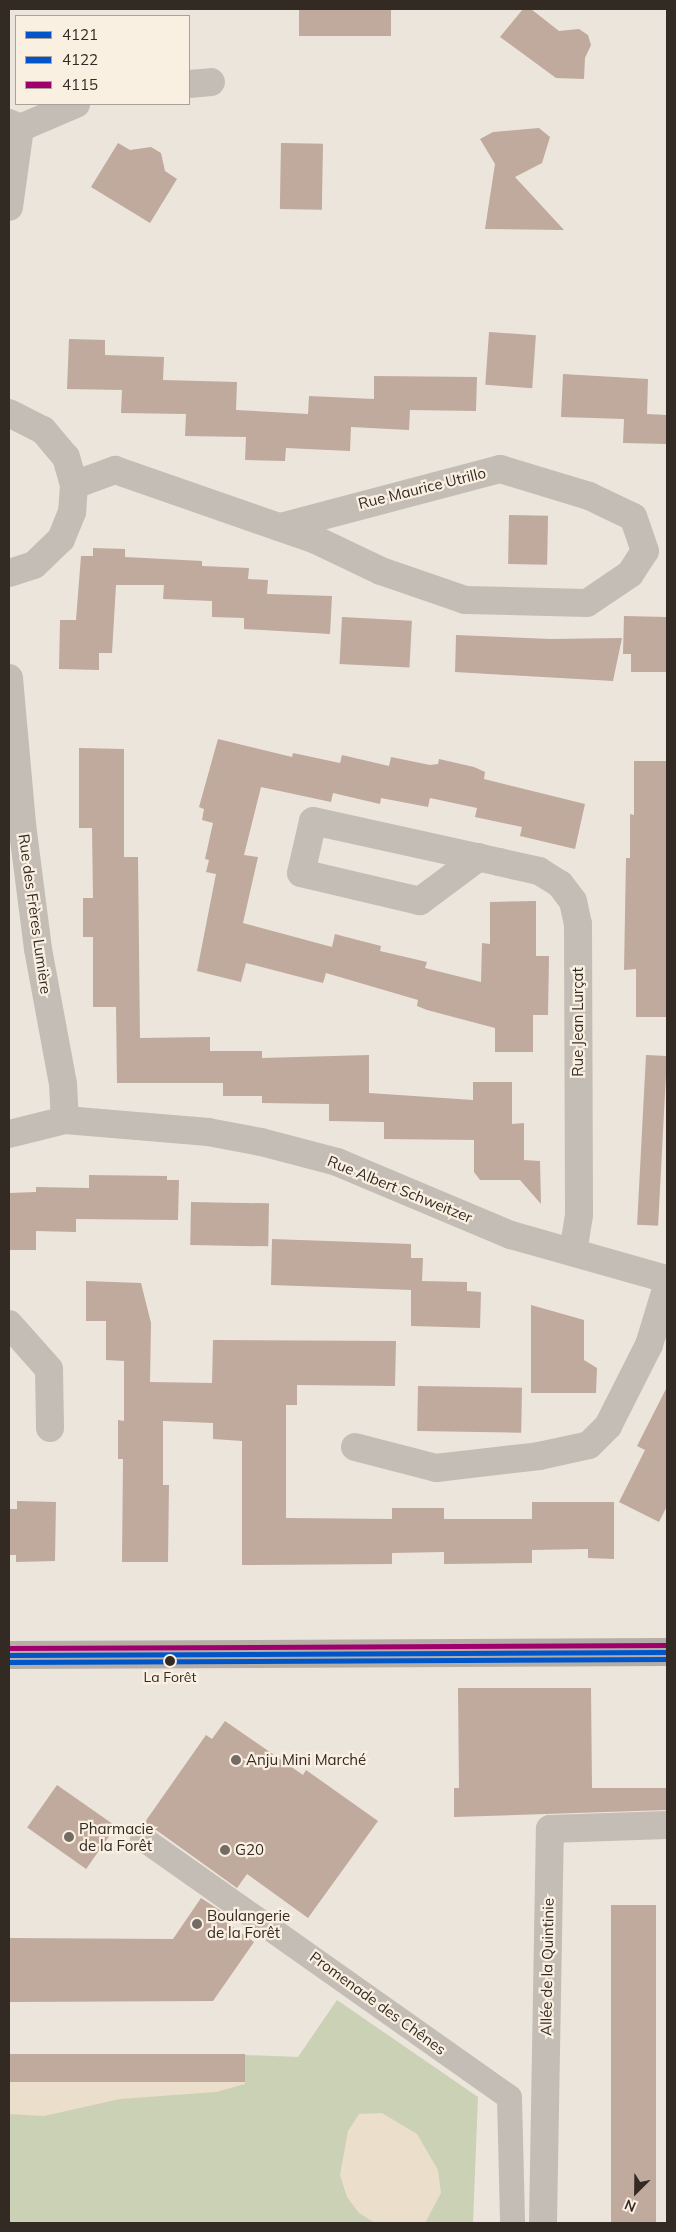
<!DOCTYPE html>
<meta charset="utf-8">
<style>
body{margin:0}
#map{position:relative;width:676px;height:2232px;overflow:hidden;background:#ece5dc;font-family:Mulish,sans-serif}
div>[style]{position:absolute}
.green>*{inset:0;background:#cbd1b5}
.plaza>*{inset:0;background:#ebdeca}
.building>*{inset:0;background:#c0a99d;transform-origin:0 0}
.pedestrian>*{height:25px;margin:-12.5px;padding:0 12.5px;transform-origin:12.5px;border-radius:12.5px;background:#c4bdb5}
.minor>*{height:28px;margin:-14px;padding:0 14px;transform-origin:14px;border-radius:14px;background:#c4bdb5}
.secondary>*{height:28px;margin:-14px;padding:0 14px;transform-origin:14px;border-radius:14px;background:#b5ada6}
.bus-1>*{height:5px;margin:-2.5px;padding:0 2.5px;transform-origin:2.5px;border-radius:2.5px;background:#0055c8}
.bus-2>*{height:5px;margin:-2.5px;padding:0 2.5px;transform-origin:2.5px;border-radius:2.5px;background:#0055c8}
.bus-3>*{height:5px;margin:-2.5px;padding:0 2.5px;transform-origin:2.5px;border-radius:2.5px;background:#a0006e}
.dots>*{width:14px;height:14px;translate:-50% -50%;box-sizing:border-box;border:2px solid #faf0e2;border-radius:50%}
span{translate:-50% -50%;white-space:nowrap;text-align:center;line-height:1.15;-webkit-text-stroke:4.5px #faf0e2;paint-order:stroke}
.bus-label{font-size:14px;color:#342a24}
.street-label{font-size:15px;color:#342a24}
.poi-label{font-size:15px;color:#342a24}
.left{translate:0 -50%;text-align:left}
.frame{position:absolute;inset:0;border:10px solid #342a24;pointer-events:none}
.legend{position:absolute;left:15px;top:15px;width:175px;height:90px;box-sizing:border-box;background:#faf0e2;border:1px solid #aba196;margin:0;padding:6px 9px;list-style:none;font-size:15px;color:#342a24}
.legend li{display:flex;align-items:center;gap:10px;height:25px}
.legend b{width:25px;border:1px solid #aba196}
.north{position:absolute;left:611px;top:2167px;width:50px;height:50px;-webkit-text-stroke:4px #faf0e2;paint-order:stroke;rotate:203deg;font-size:14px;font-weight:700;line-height:20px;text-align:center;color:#342a24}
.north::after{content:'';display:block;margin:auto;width:18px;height:22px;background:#342a24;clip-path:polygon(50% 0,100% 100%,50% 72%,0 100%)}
</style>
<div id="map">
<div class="green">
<i style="clip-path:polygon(337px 2000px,478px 2097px,473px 2223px,9px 2223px,9px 2082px,245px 2083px,245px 2055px,298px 2057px)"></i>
</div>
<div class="plaza">
<i style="clip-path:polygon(9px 2054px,102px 2055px,131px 2083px,130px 2054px,245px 2055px,245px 2084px,216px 2092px,120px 2099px,44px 2116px,9px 2114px)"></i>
<i style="clip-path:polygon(382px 2113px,417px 2134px,438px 2170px,441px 2193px,425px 2223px,375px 2223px,359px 2213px,347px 2197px,340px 2175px,348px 2131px,359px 2114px)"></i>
</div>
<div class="building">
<i style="left:299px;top:9px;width:92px;height:27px"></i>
<i style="clip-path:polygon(523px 9px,531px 9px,559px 31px,579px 29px,588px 35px,591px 45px,585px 58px,584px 79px,556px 78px,500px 37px)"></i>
<i style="clip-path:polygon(539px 128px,550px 137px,542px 163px,515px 177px,564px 230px,485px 229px,495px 164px,480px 139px,493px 132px)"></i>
<i style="clip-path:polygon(118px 143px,130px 150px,151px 147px,161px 153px,165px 171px,177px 179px,150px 223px,91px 187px)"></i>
<i style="left:281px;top:143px;width:42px;height:66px;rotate:1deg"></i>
<i style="left:489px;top:332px;width:47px;height:53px;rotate:4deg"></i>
<i style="clip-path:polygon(69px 339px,105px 340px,105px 355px,164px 357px,163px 380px,237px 382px,236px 410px,308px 414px,309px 396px,374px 399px,374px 376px,477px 377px,476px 411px,410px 410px,409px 430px,351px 427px,350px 451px,286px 448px,285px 461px,245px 460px,246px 437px,185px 436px,186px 414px,121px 413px,122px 390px,67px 389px)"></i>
<i style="clip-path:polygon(563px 374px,648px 379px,647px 414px,667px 415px,667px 444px,623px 443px,624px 419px,561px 417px)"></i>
<i style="left:509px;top:515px;width:39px;height:49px;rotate:1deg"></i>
<i style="clip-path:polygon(93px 548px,125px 549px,125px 557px,202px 561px,202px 566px,249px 568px,248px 579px,268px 580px,267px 594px,332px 596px,330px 634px,244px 629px,244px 618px,212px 617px,212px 601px,163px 599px,164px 585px,116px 585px,112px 653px,99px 653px,99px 670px,59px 669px,60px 620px,76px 620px,81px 556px,93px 556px)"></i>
<i style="clip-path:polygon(624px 616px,667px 617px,667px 672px,631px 672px,631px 654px,623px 654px)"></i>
<i style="left:342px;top:617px;width:70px;height:47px;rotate:3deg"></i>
<i style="clip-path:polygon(456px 635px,551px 639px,622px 638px,613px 681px,455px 672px)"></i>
<i style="clip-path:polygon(218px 739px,292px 757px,293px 753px,340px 763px,342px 755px,389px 766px,391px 757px,430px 765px,438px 764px,439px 759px,474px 767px,485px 772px,484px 779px,585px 804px,575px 849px,520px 836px,522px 827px,475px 817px,477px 808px,430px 798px,428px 807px,381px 798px,380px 804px,333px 793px,331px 802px,261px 787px,244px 855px,258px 857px,243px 923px,332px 947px,335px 934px,346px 937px,381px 946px,380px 951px,427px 962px,425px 968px,481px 982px,482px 943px,490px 944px,490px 902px,536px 901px,536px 956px,549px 956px,548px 1015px,533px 1015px,533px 1052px,495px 1052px,495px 1028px,427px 1010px,417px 1006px,418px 1000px,326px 973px,323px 983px,246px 963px,241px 982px,197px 971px,216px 874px,206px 872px,209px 860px,205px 859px,213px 823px,202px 820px,204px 809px,199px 807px)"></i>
<i style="clip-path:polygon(79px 748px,124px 749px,124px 857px,138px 857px,140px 1038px,210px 1037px,210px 1051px,262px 1051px,262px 1058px,369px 1055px,369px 1093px,473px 1100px,473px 1082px,512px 1082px,512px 1124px,524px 1123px,524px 1160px,540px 1161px,541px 1204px,520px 1180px,480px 1180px,474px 1172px,474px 1140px,384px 1139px,384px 1122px,329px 1121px,329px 1104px,262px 1103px,262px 1096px,223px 1096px,223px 1083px,117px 1083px,116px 1007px,93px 1007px,93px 937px,83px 937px,83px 898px,93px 898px,92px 828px,79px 828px)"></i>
<i style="clip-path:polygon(634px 761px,667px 761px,667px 1017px,636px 1017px,636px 969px,624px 970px,626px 858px,630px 858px,630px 814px,634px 815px)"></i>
<i style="left:646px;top:1055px;width:21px;height:170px;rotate:3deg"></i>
<i style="clip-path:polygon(89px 1175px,167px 1176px,167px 1180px,179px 1180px,178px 1220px,76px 1219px,76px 1232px,36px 1231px,36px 1250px,9px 1250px,9px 1193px,36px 1192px,36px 1187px,89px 1188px)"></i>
<i style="left:191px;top:1202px;width:78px;height:43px;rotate:1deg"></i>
<i style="clip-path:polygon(272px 1239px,411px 1244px,411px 1258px,423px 1258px,422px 1281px,467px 1282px,467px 1291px,481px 1292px,480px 1328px,411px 1326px,411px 1290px,271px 1285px)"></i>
<i style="clip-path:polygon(86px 1281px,141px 1283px,151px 1323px,150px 1382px,212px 1383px,213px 1340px,396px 1341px,395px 1386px,297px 1385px,297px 1405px,286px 1405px,286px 1518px,392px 1519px,392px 1508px,444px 1508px,444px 1519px,532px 1519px,532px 1502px,614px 1502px,614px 1559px,588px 1558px,588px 1549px,532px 1550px,532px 1563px,444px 1564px,444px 1552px,392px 1553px,392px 1564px,242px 1565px,242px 1441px,213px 1439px,213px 1423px,163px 1421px,163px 1485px,169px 1485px,168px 1562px,122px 1562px,123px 1459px,118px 1459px,118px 1420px,124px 1421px,124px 1361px,106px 1360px,106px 1321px,86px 1321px)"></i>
<i style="clip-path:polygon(531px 1305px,584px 1320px,584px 1360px,597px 1368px,596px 1393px,531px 1393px)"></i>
<i style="left:418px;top:1386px;width:104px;height:45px;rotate:1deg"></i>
<i style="clip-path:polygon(667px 1387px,667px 1506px,659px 1522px,619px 1502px,645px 1450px,637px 1446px)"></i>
<i style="clip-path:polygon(17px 1501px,56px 1502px,55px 1561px,16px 1562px,16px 1555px,9px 1555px,9px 1509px,17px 1509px)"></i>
<i style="clip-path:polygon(458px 1688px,591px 1688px,592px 1788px,667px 1788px,667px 1810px,454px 1817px,454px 1788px,459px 1788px)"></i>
<i style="clip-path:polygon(225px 1721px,303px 1775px,306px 1770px,378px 1821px,308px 1918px,247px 1874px,237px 1888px,145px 1822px,206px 1735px,212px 1739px)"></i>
<i style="left:57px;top:1785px;width:72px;height:52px;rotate:35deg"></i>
<i style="clip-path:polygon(201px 1898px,221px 1911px,217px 1916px,254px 1942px,213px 2001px,9px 2002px,9px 1938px,173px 1939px)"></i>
<i style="left:611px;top:1905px;width:45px;height:318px"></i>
<i style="left:9px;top:2054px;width:236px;height:28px"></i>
</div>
<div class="pedestrian">
<i style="left:142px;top:1838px;width:449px;rotate:35.2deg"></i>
<i style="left:509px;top:2097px;width:126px;rotate:88.6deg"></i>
</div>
<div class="minor">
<i style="left:189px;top:84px;width:22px;rotate:-5deg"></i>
<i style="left:9px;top:123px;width:12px;rotate:24deg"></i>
<i style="left:20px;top:128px;width:61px;rotate:-23.2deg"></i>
<i style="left:9px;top:207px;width:80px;rotate:-82.1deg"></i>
<i style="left:9px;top:413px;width:38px;rotate:27deg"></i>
<i style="left:43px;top:430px;width:35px;rotate:50deg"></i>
<i style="left:66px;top:457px;width:29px;rotate:74deg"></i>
<i style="left:74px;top:485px;width:27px;rotate:94deg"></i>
<i style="left:72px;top:512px;width:29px;rotate:112deg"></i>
<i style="left:61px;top:539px;width:37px;rotate:136deg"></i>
<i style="left:34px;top:565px;width:26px;rotate:162deg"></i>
<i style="left:74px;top:485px;width:44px;rotate:-20.1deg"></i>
<i style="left:115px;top:470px;width:213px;rotate:19.2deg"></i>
<i style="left:316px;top:540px;width:72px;rotate:25.5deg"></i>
<i style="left:381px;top:571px;width:89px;rotate:19deg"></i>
<i style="left:465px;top:600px;width:122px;rotate:1.4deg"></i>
<i style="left:587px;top:603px;width:52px;rotate:-34deg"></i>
<i style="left:630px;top:574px;width:27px;rotate:-57deg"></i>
<i style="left:645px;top:551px;width:36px;rotate:-109deg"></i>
<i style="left:633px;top:517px;width:49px;rotate:-154.5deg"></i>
<i style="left:589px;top:496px;width:93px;rotate:-163.1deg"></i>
<i style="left:500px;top:469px;width:228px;rotate:165.2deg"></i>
<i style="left:9px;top:678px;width:147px;rotate:84.9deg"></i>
<i style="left:22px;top:824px;width:126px;rotate:82.7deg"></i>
<i style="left:38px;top:949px;width:137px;rotate:79.5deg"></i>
<i style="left:63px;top:1084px;width:36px;rotate:87deg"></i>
<i style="left:479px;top:857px;width:74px;rotate:143.3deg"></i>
<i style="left:420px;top:901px;width:122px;rotate:-166.8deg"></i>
<i style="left:301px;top:873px;width:53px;rotate:-77deg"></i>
<i style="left:313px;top:821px;width:190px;rotate:12.4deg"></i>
<i style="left:499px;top:862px;width:41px;rotate:12.7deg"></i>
<i style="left:539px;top:871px;width:25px;rotate:32deg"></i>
<i style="left:560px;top:884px;width:21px;rotate:53deg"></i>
<i style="left:573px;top:901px;width:24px;rotate:78deg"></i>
<i style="left:578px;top:924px;width:291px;rotate:89.8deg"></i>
<i style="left:579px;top:1215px;width:36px;rotate:99deg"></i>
<i style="left:9px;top:1134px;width:58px;rotate:-14deg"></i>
<i style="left:65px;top:1120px;width:144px;rotate:4.8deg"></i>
<i style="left:208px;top:1132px;width:54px;rotate:10.7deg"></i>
<i style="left:261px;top:1142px;width:79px;rotate:14.7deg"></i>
<i style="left:337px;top:1162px;width:189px;rotate:22.8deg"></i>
<i style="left:511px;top:1235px;width:162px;rotate:15.8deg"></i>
<i style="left:9px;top:1324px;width:60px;rotate:48.4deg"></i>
<i style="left:49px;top:1369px;width:59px;rotate:89deg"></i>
<i style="left:355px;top:1447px;width:84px;rotate:14.5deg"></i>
<i style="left:436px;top:1468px;width:104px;rotate:-6.6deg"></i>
<i style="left:539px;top:1456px;width:51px;rotate:-12.4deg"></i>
<i style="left:589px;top:1445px;width:27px;rotate:-45deg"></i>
<i style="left:608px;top:1426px;width:91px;rotate:-63.2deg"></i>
<i style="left:649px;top:1345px;width:62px;rotate:-73deg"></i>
<i style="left:543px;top:2223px;width:394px;rotate:-89deg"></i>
<i style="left:550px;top:1829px;width:117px;rotate:-2deg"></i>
</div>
<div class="secondary">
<i style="left:9px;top:1655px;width:658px;rotate:-0.26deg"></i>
</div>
<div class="bus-1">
<i style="left:9px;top:1655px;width:658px;rotate:-0.26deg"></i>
</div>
<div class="bus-2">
<i style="left:9px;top:1662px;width:658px;rotate:-0.26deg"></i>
</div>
<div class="bus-3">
<i style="left:9px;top:1648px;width:658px;rotate:-0.26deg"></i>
</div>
<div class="dots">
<i style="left:170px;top:1661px;background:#342a24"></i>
<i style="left:236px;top:1760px;background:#746b64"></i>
<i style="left:69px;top:1837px;background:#746b64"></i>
<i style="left:225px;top:1850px;background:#746b64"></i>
<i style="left:197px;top:1924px;background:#746b64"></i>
</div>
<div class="bus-label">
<span style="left:170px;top:1677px">La Forêt</span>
</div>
<div class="street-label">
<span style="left:422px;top:488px;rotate:-14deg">Rue Maurice Utrillo</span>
<span style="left:35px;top:914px;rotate:82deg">Rue des Frères Lumière</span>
<span style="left:578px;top:1022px;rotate:-90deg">Rue Jean Lurçat</span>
<span style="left:400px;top:1189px;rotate:22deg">Rue Albert Schweitzer</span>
<span style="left:547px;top:1967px;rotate:-89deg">Allée de la Quintinie</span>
<span style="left:378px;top:2003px;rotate:36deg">Promenade des Chênes</span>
</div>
<div class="poi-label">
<span class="left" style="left:246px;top:1760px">Anju Mini Marché</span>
<span class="left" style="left:79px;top:1837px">Pharmacie<br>de la Forêt</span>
<span class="left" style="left:235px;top:1850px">G20</span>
<span class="left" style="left:207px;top:1924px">Boulangerie<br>de la Forêt</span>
</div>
<div class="frame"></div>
<ul class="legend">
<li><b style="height:6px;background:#0055c8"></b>4121</li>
<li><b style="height:6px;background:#0055c8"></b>4122</li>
<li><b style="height:6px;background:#a0006e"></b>4115</li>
</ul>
<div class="north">N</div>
</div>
